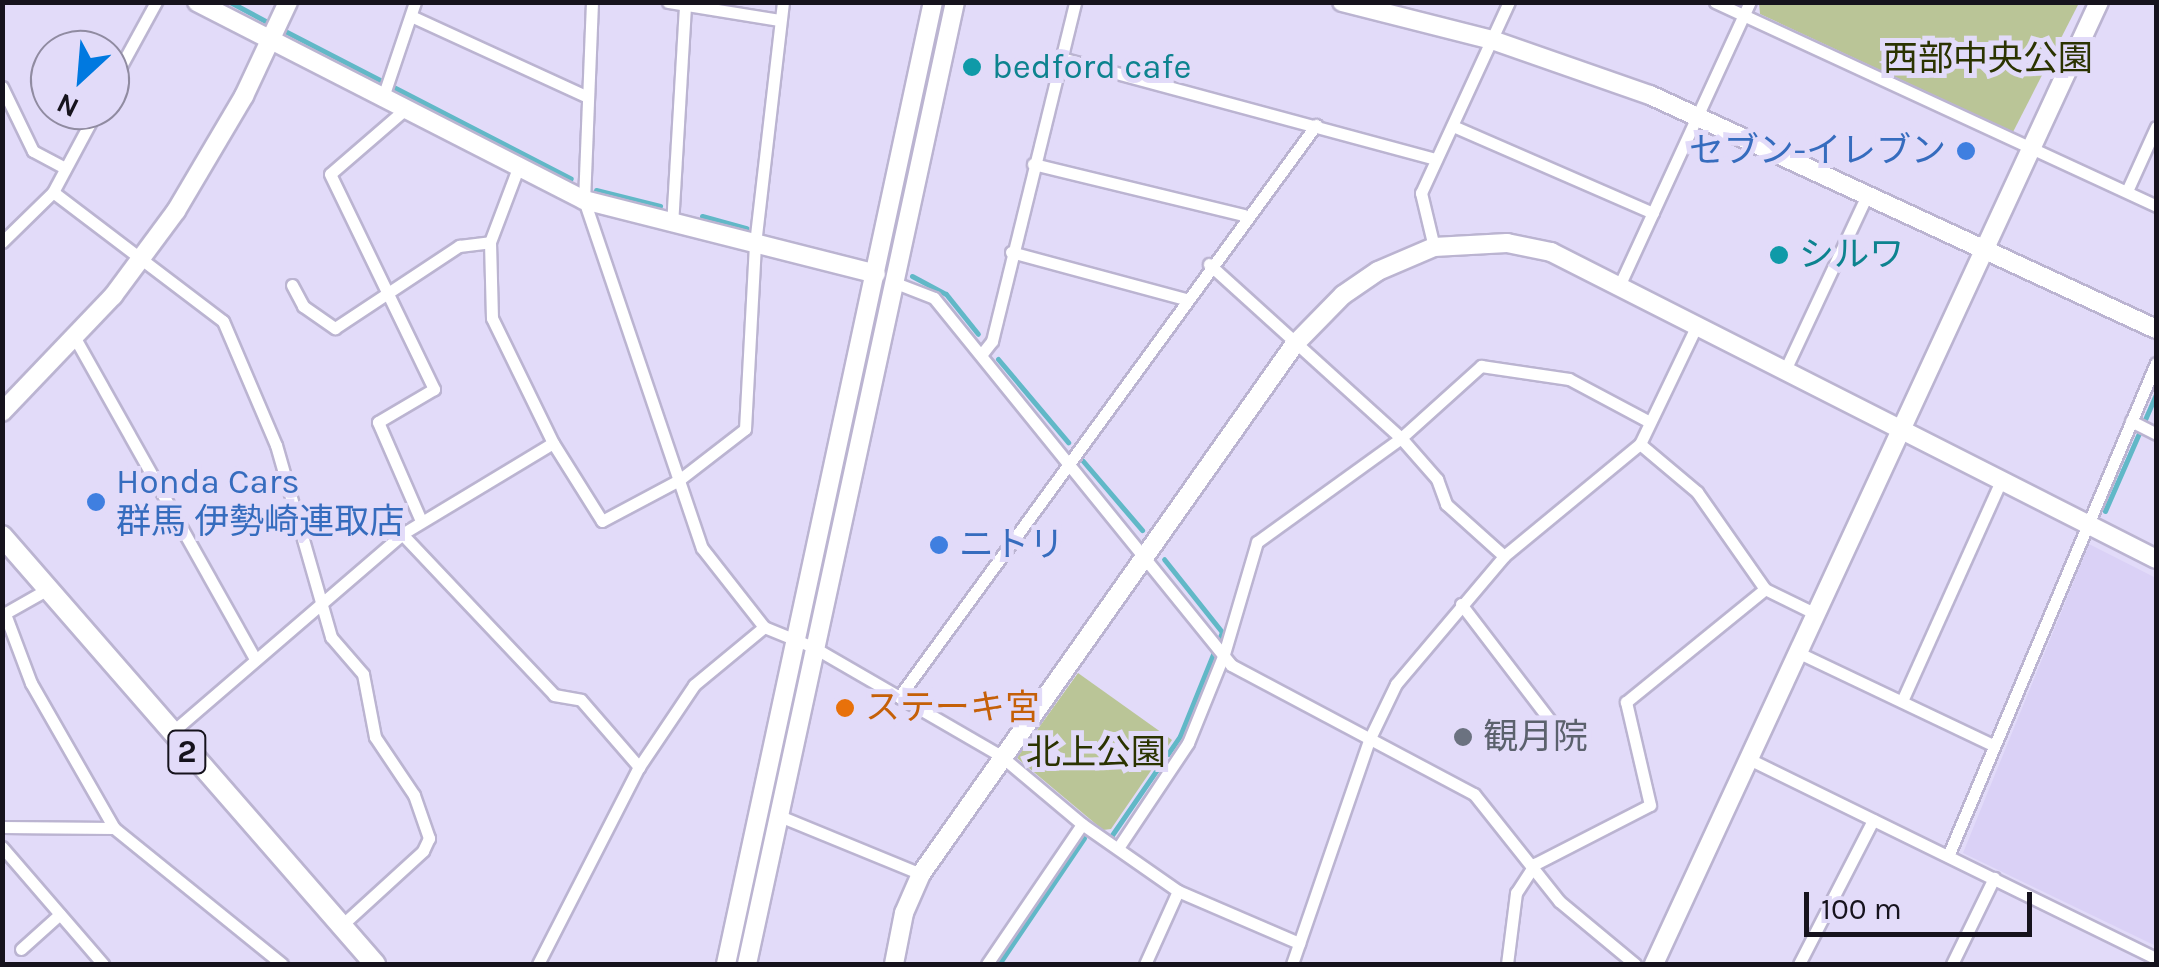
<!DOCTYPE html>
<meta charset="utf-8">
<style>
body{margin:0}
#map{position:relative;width:2159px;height:967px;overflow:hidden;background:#e2dbf9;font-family:Karla,"Noto Sans JP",sans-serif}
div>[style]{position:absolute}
.built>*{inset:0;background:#dad1f6}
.green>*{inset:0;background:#bac597}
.stream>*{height:5px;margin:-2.5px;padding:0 2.5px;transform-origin:2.5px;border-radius:2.5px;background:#61b8c7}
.roads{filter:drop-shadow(2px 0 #bbb4d1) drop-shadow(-2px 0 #bbb4d1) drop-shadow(0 2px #bbb4d1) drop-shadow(0 -2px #bbb4d1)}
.street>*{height:11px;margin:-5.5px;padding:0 5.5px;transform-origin:5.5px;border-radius:5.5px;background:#fff}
.secondary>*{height:18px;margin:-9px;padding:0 9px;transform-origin:9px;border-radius:9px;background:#fff}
.primary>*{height:20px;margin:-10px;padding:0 10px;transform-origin:10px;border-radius:10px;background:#fff}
.dots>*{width:28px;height:28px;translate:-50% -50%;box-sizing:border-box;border:5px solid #e2dbf9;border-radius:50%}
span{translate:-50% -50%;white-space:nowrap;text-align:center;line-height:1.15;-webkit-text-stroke:10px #e2dbf9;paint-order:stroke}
.shield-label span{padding:2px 8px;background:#e2dbf9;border:2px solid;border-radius:8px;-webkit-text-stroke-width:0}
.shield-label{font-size:32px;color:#16131d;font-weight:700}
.park-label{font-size:35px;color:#2b3301}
.culture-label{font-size:35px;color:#0d838f}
.left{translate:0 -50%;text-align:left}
.shop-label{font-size:35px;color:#366cbe}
.right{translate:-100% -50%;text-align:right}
.food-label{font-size:35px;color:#c56008}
.worship-label{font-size:35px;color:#5b616d}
.frame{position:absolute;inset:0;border:5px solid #16131d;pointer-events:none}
.north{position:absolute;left:30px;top:30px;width:100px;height:100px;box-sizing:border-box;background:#e2dbf9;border:2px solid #908ba1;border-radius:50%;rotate:206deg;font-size:28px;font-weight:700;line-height:40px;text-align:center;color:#16131d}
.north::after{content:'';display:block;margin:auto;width:35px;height:45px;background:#0079e0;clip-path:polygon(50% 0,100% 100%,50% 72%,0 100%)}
.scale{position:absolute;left:1804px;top:892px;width:228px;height:45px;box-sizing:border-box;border:5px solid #16131d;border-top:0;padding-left:12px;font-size:30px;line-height:35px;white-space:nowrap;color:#16131d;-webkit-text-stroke:8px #e2dbf9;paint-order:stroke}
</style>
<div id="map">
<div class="built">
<i style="clip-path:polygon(2089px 544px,2156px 578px,2156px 946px,1963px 853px)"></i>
</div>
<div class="green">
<i style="clip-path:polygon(1759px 3px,1759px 2px,2079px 3px,2013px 132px,1760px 14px)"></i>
<i style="clip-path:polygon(1078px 673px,1172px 740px,1111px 829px,1103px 830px,1017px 758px)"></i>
</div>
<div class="stream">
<i style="left:230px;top:2px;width:47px;rotate:28.2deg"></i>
<i style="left:281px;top:29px;width:326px;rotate:27.3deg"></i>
<i style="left:596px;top:190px;width:66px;rotate:14deg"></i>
<i style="left:702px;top:216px;width:46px;rotate:15.3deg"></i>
<i style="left:912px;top:276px;width:38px;rotate:28deg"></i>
<i style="left:946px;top:294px;width:51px;rotate:51.3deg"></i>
<i style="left:998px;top:359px;width:109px;rotate:49.9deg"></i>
<i style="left:1083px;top:461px;width:91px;rotate:49.5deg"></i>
<i style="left:2105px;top:511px;width:128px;rotate:-66.4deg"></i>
<i style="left:1112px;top:835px;width:120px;rotate:-55.5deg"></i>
<i style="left:1180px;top:736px;width:112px;rotate:-68deg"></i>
<i style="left:1222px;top:632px;width:93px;rotate:-128.5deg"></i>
<i style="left:999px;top:964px;width:152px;rotate:-56deg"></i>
</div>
<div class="roads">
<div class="street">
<i style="left:592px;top:2px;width:198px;rotate:92.3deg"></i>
<i style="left:584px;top:200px;width:367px;rotate:71.3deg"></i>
<i style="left:702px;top:548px;width:100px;rotate:51.9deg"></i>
<i style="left:764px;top:627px;width:53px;rotate:22.2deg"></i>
<i style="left:813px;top:647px;width:217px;rotate:30.1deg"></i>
<i style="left:1001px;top:756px;width:106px;rotate:40deg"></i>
<i style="left:1082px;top:824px;width:117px;rotate:34.9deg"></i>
<i style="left:1178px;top:891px;width:80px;rotate:114.3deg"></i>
<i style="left:668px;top:2px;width:112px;rotate:9.2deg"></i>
<i style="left:1715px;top:2px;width:486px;rotate:24.8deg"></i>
<i style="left:411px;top:16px;width:192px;rotate:24.6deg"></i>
<i style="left:1061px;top:58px;width:388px;rotate:15.1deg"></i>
<i style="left:110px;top:86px;width:96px;rotate:-61.3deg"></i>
<i style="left:2px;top:87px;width:71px;rotate:64.2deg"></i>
<i style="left:33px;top:151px;width:36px;rotate:28deg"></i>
<i style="left:382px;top:100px;width:103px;rotate:-71.4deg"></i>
<i style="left:403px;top:111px;width:96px;rotate:139.2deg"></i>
<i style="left:330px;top:174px;width:239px;rotate:64.2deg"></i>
<i style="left:434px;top:389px;width:65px;rotate:149.5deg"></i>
<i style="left:378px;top:422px;width:108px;rotate:66.5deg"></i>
<i style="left:1453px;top:126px;width:218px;rotate:23.5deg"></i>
<i style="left:1033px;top:164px;width:217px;rotate:13.6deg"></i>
<i style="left:518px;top:168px;width:79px;rotate:110.7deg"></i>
<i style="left:490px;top:242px;width:76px;rotate:88.5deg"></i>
<i style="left:492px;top:318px;width:139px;rotate:64deg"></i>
<i style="left:553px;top:443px;width:92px;rotate:57.9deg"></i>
<i style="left:602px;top:521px;width:87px;rotate:-28deg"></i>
<i style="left:679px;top:480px;width:83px;rotate:-37.7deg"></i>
<i style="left:745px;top:429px;width:185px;rotate:-86.9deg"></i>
<i style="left:755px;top:244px;width:244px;rotate:-83.4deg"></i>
<i style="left:2127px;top:191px;width:70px;rotate:-65.6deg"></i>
<i style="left:53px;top:192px;width:213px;rotate:37.2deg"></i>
<i style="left:223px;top:321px;width:135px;rotate:66.9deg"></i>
<i style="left:276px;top:445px;width:200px;rotate:74deg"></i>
<i style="left:331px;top:637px;width:49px;rotate:49.1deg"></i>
<i style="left:363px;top:674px;width:64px;rotate:79.2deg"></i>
<i style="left:375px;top:737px;width:70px;rotate:56.1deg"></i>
<i style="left:414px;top:795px;width:46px;rotate:70.8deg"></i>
<i style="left:429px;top:838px;width:14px;rotate:115deg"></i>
<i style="left:423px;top:851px;width:111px;rotate:137.6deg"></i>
<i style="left:672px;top:225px;width:219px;rotate:-86.6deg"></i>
<i style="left:2px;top:242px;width:71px;rotate:-44.4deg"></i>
<i style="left:53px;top:192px;width:93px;rotate:-61.8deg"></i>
<i style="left:1434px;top:247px;width:56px;rotate:-103.5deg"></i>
<i style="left:1421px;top:193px;width:210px;rotate:-65.3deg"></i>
<i style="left:1011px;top:252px;width:180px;rotate:15.1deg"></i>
<i style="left:1209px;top:264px;width:259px;rotate:42.2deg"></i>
<i style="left:1401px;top:438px;width:55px;rotate:48.7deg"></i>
<i style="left:1437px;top:479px;width:27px;rotate:70deg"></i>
<i style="left:1446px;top:504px;width:78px;rotate:41.9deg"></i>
<i style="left:893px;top:282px;width:44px;rotate:21.3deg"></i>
<i style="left:934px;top:298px;width:472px;rotate:51deg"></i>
<i style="left:1231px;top:665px;width:275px;rotate:28deg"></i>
<i style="left:1474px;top:794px;width:137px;rotate:51.5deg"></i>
<i style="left:1559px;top:901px;width:99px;rotate:39.7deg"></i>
<i style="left:1620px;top:284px;width:311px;rotate:-65.3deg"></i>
<i style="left:292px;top:285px;width:24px;rotate:62deg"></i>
<i style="left:303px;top:306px;width:39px;rotate:35deg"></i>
<i style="left:335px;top:328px;width:149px;rotate:-33.5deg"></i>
<i style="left:459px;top:246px;width:31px;rotate:-7deg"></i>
<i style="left:75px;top:338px;width:366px;rotate:60.7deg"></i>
<i style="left:981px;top:355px;width:18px;rotate:-52deg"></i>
<i style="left:992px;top:341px;width:349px;rotate:-76.2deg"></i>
<i style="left:1786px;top:368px;width:193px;rotate:-64.9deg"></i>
<i style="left:2131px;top:421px;width:28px;rotate:27deg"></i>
<i style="left:1640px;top:444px;width:75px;rotate:40.1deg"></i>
<i style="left:1697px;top:492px;width:118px;rotate:55deg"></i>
<i style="left:1765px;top:589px;width:57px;rotate:26.1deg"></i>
<i style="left:402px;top:534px;width:221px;rotate:46.6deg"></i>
<i style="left:554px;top:695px;width:27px;rotate:10deg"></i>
<i style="left:581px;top:700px;width:89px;rotate:49.1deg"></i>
<i style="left:1461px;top:604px;width:166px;rotate:52.6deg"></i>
<i style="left:5px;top:614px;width:74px;rotate:69.4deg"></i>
<i style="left:31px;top:683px;width:167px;rotate:60.2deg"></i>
<i style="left:114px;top:828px;width:216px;rotate:39deg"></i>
<i style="left:2px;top:615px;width:53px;rotate:-29.5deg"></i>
<i style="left:1797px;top:652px;width:217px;rotate:25.4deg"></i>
<i style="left:899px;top:697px;width:708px;rotate:-53.91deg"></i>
<i style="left:1902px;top:701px;width:241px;rotate:-65.8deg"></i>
<i style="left:171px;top:733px;width:305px;rotate:-40.7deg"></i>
<i style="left:402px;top:534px;width:176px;rotate:-31.1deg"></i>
<i style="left:1749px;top:759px;width:453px;rotate:26.1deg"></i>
<i style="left:777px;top:815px;width:156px;rotate:22.3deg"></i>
<i style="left:2px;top:827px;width:112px;rotate:0.5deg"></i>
<i style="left:2px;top:847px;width:155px;rotate:49.2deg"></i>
<i style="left:1118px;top:848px;width:126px;rotate:-56.3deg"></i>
<i style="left:1188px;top:743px;width:96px;rotate:-68deg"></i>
<i style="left:1224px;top:654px;width:117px;rotate:-73.6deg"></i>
<i style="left:1257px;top:542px;width:178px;rotate:-35.8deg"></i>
<i style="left:1401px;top:438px;width:108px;rotate:-42deg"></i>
<i style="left:1481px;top:366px;width:89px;rotate:8.4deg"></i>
<i style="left:1569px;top:379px;width:89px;rotate:28deg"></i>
<i style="left:1948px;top:856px;width:535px;rotate:-67.12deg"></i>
<i style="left:1178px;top:891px;width:132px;rotate:23.3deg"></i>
<i style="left:21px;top:949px;width:52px;rotate:-41.9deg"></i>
<i style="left:538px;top:964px;width:221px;rotate:-62.9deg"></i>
<i style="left:639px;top:767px;width:99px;rotate:-56.1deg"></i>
<i style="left:694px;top:685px;width:91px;rotate:-39.6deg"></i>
<i style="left:987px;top:964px;width:169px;rotate:-55.8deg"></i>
<i style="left:1292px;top:964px;width:239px;rotate:-71deg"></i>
<i style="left:1370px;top:738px;width:60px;rotate:-64.3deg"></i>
<i style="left:1396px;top:684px;width:167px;rotate:-49.8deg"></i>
<i style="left:1504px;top:556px;width:176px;rotate:-39.5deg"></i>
<i style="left:1640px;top:444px;width:134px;rotate:-64.4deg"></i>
<i style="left:1507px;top:964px;width:72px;rotate:-82.8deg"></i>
<i style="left:1516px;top:893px;width:35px;rotate:-57deg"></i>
<i style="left:1535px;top:864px;width:129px;rotate:-27.2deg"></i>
<i style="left:1650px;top:805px;width:106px;rotate:-103.1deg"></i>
<i style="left:1626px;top:702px;width:179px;rotate:-39.1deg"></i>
<i style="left:1799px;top:964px;width:162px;rotate:-62.8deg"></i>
<i style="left:1952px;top:964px;width:96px;rotate:-64deg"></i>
</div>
<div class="secondary">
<i style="left:197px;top:2px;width:435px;rotate:27.1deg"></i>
<i style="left:584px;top:200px;width:301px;rotate:14.2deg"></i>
<i style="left:1342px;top:2px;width:155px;rotate:14.2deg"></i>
<i style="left:1492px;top:40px;width:167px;rotate:19.2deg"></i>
<i style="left:1650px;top:95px;width:557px;rotate:24.82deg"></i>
<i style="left:2px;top:412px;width:161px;rotate:-46.3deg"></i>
<i style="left:113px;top:296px;width:106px;rotate:-53.5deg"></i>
<i style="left:176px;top:211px;width:134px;rotate:-59.4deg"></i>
<i style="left:244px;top:96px;width:104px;rotate:-64.9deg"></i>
<i style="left:726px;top:964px;width:984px;rotate:-77.86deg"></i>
<i style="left:747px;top:964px;width:984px;rotate:-77.8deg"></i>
<i style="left:894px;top:964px;width:52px;rotate:-78.9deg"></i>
<i style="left:904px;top:913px;width:43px;rotate:-66.4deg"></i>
<i style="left:921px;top:874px;width:647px;rotate:-54.81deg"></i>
<i style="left:1294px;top:345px;width:70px;rotate:-45.6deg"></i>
<i style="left:1343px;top:295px;width:42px;rotate:-34.4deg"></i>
<i style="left:1378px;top:271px;width:61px;rotate:-23.2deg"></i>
<i style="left:1434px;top:247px;width:73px;rotate:-3.1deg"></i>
<i style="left:1507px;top:243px;width:45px;rotate:11.6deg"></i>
<i style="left:1551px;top:252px;width:678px;rotate:26.9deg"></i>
<i style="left:1654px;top:964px;width:1060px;rotate:-65.18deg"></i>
</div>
<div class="primary">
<i style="left:2px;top:536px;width:568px;rotate:48.93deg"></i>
</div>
</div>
<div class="dots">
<i style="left:972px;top:67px;background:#0f9aa8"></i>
<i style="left:1966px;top:151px;background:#3f7fe0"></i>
<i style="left:1779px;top:255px;background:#0f9aa8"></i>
<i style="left:96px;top:502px;background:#3f7fe0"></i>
<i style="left:939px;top:545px;background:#3f7fe0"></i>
<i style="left:845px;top:708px;background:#e8710a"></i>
<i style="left:1463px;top:737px;background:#6b7280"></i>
</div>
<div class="shield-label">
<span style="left:187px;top:752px">2</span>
</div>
<div class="park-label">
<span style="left:1988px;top:59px">西部中央公園</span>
<span style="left:1096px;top:753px">北上公園</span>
</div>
<div class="culture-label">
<span class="left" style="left:992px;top:67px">bedford cafe</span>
<span class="left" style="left:1799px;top:255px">シルワ</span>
</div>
<div class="shop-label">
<span class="right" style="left:1946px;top:151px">セブン-イレブン</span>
<span class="left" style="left:116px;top:502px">Honda Cars<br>群馬 伊勢崎連取店</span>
<span class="left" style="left:959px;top:545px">ニトリ</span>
</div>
<div class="food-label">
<span class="left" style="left:865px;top:708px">ステーキ宮</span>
</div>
<div class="worship-label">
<span class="left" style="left:1483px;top:737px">観月院</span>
</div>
<div class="frame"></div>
<div class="north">N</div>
<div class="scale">100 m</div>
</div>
